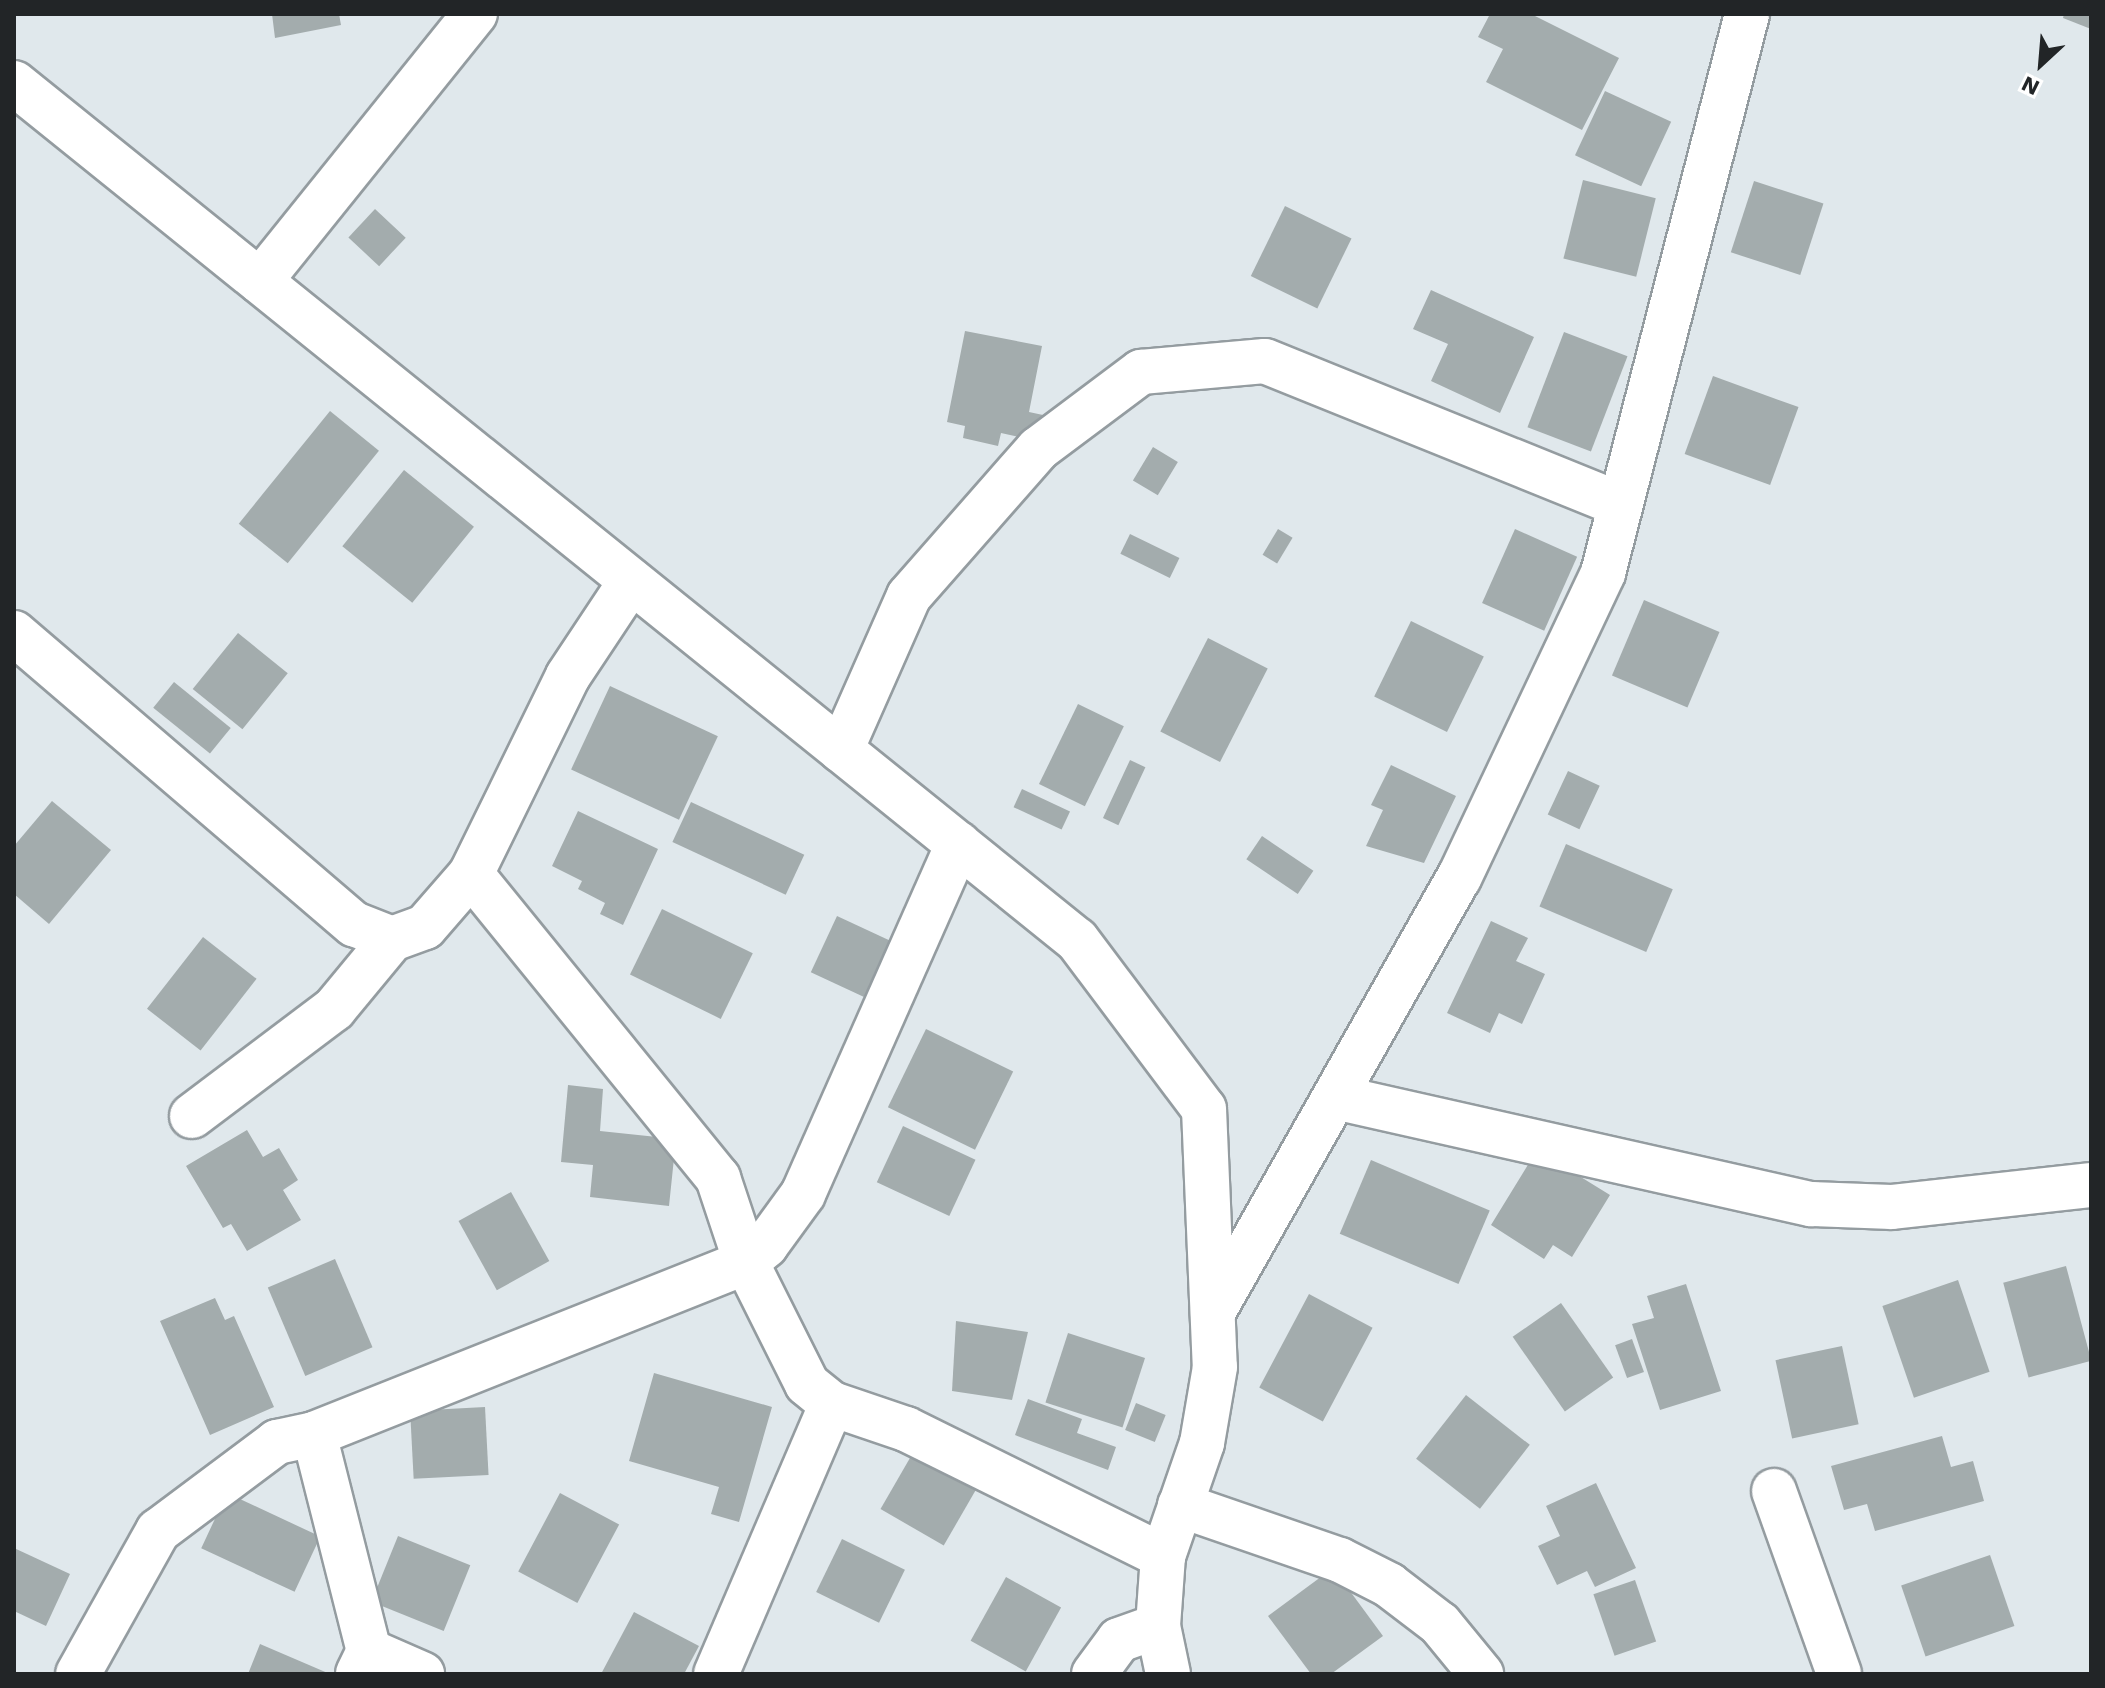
<!DOCTYPE html>
<style>
body{margin:0}
#map{position:relative;width:2105px;height:1688px;overflow:hidden;background:#e0e8ec;font-family:"Work Sans",sans-serif}
div>[style]{position:absolute}
.building>*{inset:0;background:#a3acad;transform-origin:0 0}
.roads{filter:drop-shadow(2px 0 #949ca0) drop-shadow(-2px 0 #949ca0) drop-shadow(0 2px #949ca0) drop-shadow(0 -2px #949ca0)}
.minor>*{height:44px;margin:-22px;padding:0 22px;transform-origin:22px;border-radius:22px;background:#fff}
span{translate:-50% -50%;white-space:nowrap;text-align:center;line-height:1.15;-webkit-text-stroke:7px #fff;paint-order:stroke}
.frame{position:absolute;inset:0;border:16px solid #222527;pointer-events:none}
.north{position:absolute;left:2001px;top:24px;width:80px;height:80px;-webkit-text-stroke:6px #fff;paint-order:stroke;rotate:206deg;font-size:22px;font-weight:700;line-height:32px;text-align:center;color:#222527}
.north::after{content:'';display:block;margin:auto;width:28px;height:36px;background:#222527;clip-path:polygon(50% 0,100% 100%,50% 72%,0 100%)}
</style>
<div id="map">
<div class="building">
<i style="clip-path:polygon(272px 14px,339px 14px,341px 25px,275px 38px)"></i>
<i style="clip-path:polygon(1490px 14px,1531px 14px,1619px 58px,1582px 130px,1486px 82px,1503px 49px,1478px 37px)"></i>
<i style="clip-path:polygon(2064px 14px,2091px 14px,2091px 29px,2063px 18px)"></i>
<i style="left:1605px;top:91px;width:73px;height:71px;rotate:25deg"></i>
<i style="left:1583px;top:180px;width:75px;height:81px;rotate:14deg"></i>
<i style="left:1754px;top:181px;width:73px;height:75px;rotate:18deg"></i>
<i style="left:1285px;top:206px;width:74px;height:78px;rotate:26deg"></i>
<i style="left:375px;top:209px;width:42px;height:39px;rotate:43deg"></i>
<i style="clip-path:polygon(1431px 290px,1534px 337px,1500px 413px,1431px 381px,1448px 344px,1413px 329px)"></i>
<i style="clip-path:polygon(965px 331px,1042px 346px,1029px 412px,1043px 415px,1037px 441px,1001px 433px,998px 446px,963px 438px,965px 426px,947px 422px)"></i>
<i style="left:1564px;top:332px;width:68px;height:102px;rotate:21deg"></i>
<i style="left:1713px;top:376px;width:91px;height:83px;rotate:20deg"></i>
<i style="left:330px;top:411px;width:63px;height:145px;rotate:39deg"></i>
<i style="left:1153px;top:447px;width:29px;height:39px;rotate:31deg"></i>
<i style="left:404px;top:470px;width:90px;height:98px;rotate:39deg"></i>
<i style="left:1278px;top:529px;width:17px;height:30px;rotate:31deg"></i>
<i style="left:1515px;top:529px;width:68px;height:81px;rotate:24deg"></i>
<i style="left:1130px;top:534px;width:55px;height:22px;rotate:26deg"></i>
<i style="left:1644px;top:600px;width:82px;height:82px;rotate:23deg"></i>
<i style="left:1411px;top:621px;width:81px;height:84px;rotate:26deg"></i>
<i style="left:238px;top:633px;width:64px;height:72px;rotate:39deg"></i>
<i style="left:1208px;top:638px;width:67px;height:105px;rotate:27deg"></i>
<i style="left:174px;top:682px;width:73px;height:33px;rotate:39deg"></i>
<i style="left:610px;top:686px;width:119px;height:92px;rotate:25deg"></i>
<i style="left:1078px;top:704px;width:51px;height:89px;rotate:26deg"></i>
<i style="left:1130px;top:760px;width:17px;height:64px;rotate:25deg"></i>
<i style="clip-path:polygon(1391px 765px,1456px 796px,1424px 863px,1366px 846px,1383px 810px,1371px 805px)"></i>
<i style="left:1568px;top:771px;width:35px;height:48px;rotate:25deg"></i>
<i style="left:1022px;top:789px;width:53px;height:20px;rotate:25deg"></i>
<i style="clip-path:polygon(52px 801px,111px 850px,49px 924px,14px 894px,14px 846px)"></i>
<i style="left:691px;top:802px;width:125px;height:44px;rotate:25deg"></i>
<i style="clip-path:polygon(578px 811px,658px 849px,623px 925px,600px 914px,605px 903px,578px 889px,582px 881px,552px 866px)"></i>
<i style="left:1262px;top:836px;width:62px;height:28px;rotate:34deg"></i>
<i style="left:1566px;top:844px;width:116px;height:68px;rotate:23deg"></i>
<i style="left:662px;top:909px;width:101px;height:73px;rotate:26deg"></i>
<i style="left:837px;top:916px;width:73px;height:62px;rotate:25deg"></i>
<i style="clip-path:polygon(1491px 921px,1528px 938px,1516px 961px,1545px 974px,1522px 1024px,1499px 1013px,1490px 1033px,1447px 1013px)"></i>
<i style="left:203px;top:937px;width:68px;height:91px;rotate:38deg"></i>
<i style="left:926px;top:1029px;width:97px;height:87px;rotate:26deg"></i>
<i style="clip-path:polygon(568px 1085px,603px 1089px,600px 1131px,676px 1139px,669px 1206px,590px 1197px,593px 1165px,561px 1162px)"></i>
<i style="left:903px;top:1126px;width:80px;height:62px;rotate:25deg"></i>
<i style="clip-path:polygon(247px 1130px,263px 1157px,279px 1148px,298px 1180px,283px 1190px,301px 1220px,247px 1251px,231px 1224px,223px 1228px,186px 1166px)"></i>
<i style="clip-path:polygon(1537px 1150px,1610px 1195px,1572px 1257px,1553px 1245px,1544px 1259px,1491px 1225px)"></i>
<i style="left:1371px;top:1160px;width:129px;height:80px;rotate:23deg"></i>
<i style="left:511px;top:1192px;width:79px;height:60px;rotate:61deg"></i>
<i style="left:335px;top:1259px;width:96px;height:73px;rotate:67deg"></i>
<i style="left:2066px;top:1266px;width:98px;height:65px;rotate:75deg"></i>
<i style="left:1958px;top:1280px;width:97px;height:80px;rotate:71deg"></i>
<i style="clip-path:polygon(1686px 1284px,1721px 1391px,1660px 1410px,1632px 1324px,1654px 1318px,1647px 1296px)"></i>
<i style="left:1309px;top:1294px;width:72px;height:106px;rotate:28deg"></i>
<i style="clip-path:polygon(215px 1298px,225px 1320px,234px 1316px,274px 1407px,210px 1435px,160px 1321px)"></i>
<i style="left:1561px;top:1303px;width:91px;height:59px;rotate:55deg"></i>
<i style="clip-path:polygon(956px 1321px,1028px 1332px,1012px 1400px,952px 1391px)"></i>
<i style="left:1068px;top:1333px;width:81px;height:73px;rotate:18deg"></i>
<i style="left:1632px;top:1339px;width:35px;height:18px;rotate:70deg"></i>
<i style="left:1842px;top:1346px;width:80px;height:68px;rotate:78deg"></i>
<i style="clip-path:polygon(654px 1373px,772px 1407px,739px 1522px,711px 1514px,719px 1487px,629px 1461px)"></i>
<i style="left:1466px;top:1395px;width:81px;height:81px;rotate:38deg"></i>
<i style="clip-path:polygon(1028px 1399px,1082px 1419px,1077px 1433px,1116px 1447px,1108px 1470px,1015px 1435px)"></i>
<i style="left:1136px;top:1403px;width:32px;height:29px;rotate:22deg"></i>
<i style="left:485px;top:1407px;width:68px;height:75px;rotate:87deg"></i>
<i style="clip-path:polygon(1942px 1436px,1951px 1467px,1973px 1461px,1984px 1501px,1875px 1531px,1867px 1504px,1844px 1510px,1831px 1466px)"></i>
<i style="left:914px;top:1451px;width:73px;height:67px;rotate:30deg"></i>
<i style="clip-path:polygon(1596px 1483px,1636px 1568px,1595px 1587px,1587px 1571px,1557px 1585px,1538px 1546px,1560px 1536px,1546px 1506px)"></i>
<i style="left:227px;top:1493px;width:103px;height:61px;rotate:25deg"></i>
<i style="left:560px;top:1493px;width:67px;height:89px;rotate:28deg"></i>
<i style="left:398px;top:1536px;width:78px;height:71px;rotate:22deg"></i>
<i style="left:842px;top:1539px;width:70px;height:59px;rotate:26deg"></i>
<i style="clip-path:polygon(14px 1548px,70px 1574px,46px 1626px,14px 1611px)"></i>
<i style="left:1990px;top:1555px;width:75px;height:94px;rotate:71deg"></i>
<i style="clip-path:polygon(1333px 1568px,1383px 1636px,1331px 1674px,1311px 1674px,1268px 1616px)"></i>
<i style="left:1006px;top:1577px;width:63px;height:73px;rotate:29deg"></i>
<i style="left:1635px;top:1580px;width:65px;height:44px;rotate:71deg"></i>
<i style="clip-path:polygon(634px 1612px,699px 1646px,684px 1674px,601px 1674px)"></i>
<i style="clip-path:polygon(260px 1644px,330px 1674px,248px 1674px)"></i>
</div>
<div class="roads">
<div class="minor">
<i style="left:14px;top:83px;width:1365px;rotate:38.88deg"></i>
<i style="left:1077px;top:940px;width:211px;rotate:53.1deg"></i>
<i style="left:1204px;top:1109px;width:258px;rotate:87.6deg"></i>
<i style="left:1215px;top:1367px;width:77px;rotate:99.7deg"></i>
<i style="left:1202px;top:1443px;width:120px;rotate:109deg"></i>
<i style="left:1163px;top:1556px;width:70px;rotate:94.1deg"></i>
<i style="left:1158px;top:1626px;width:49px;rotate:78.2deg"></i>
<i style="left:260px;top:281px;width:343px;rotate:-51.2deg"></i>
<i style="left:14px;top:633px;width:448px;rotate:40.6deg"></i>
<i style="left:354px;top:924px;width:41px;rotate:21.5deg"></i>
<i style="left:392px;top:939px;width:35px;rotate:-20deg"></i>
<i style="left:425px;top:927px;width:70px;rotate:-49deg"></i>
<i style="left:471px;top:874px;width:220px;rotate:-63.9deg"></i>
<i style="left:568px;top:676px;width:114px;rotate:-56.4deg"></i>
<i style="left:841px;top:750px;width:168px;rotate:-66.2deg"></i>
<i style="left:909px;top:596px;width:196px;rotate:-48.7deg"></i>
<i style="left:1038px;top:449px;width:129px;rotate:-36.8deg"></i>
<i style="left:1141px;top:372px;width:124px;rotate:-5.1deg"></i>
<i style="left:1265px;top:361px;width:382px;rotate:22deg"></i>
<i style="left:471px;top:874px;width:392px;rotate:50.9deg"></i>
<i style="left:718px;top:1178px;width:89px;rotate:71.6deg"></i>
<i style="left:746px;top:1262px;width:136px;rotate:63.4deg"></i>
<i style="left:807px;top:1384px;width:32px;rotate:39deg"></i>
<i style="left:832px;top:1404px;width:78px;rotate:18.7deg"></i>
<i style="left:906px;top:1429px;width:287px;rotate:26.3deg"></i>
<i style="left:1335px;top:1097px;width:488px;rotate:12.7deg"></i>
<i style="left:1811px;top:1204px;width:81px;rotate:2.1deg"></i>
<i style="left:1892px;top:1207px;width:200px;rotate:-6.3deg"></i>
<i style="left:192px;top:1116px;width:178px;rotate:-37deg"></i>
<i style="left:334px;top:1009px;width:91px;rotate:-50.4deg"></i>
<i style="left:1213px;top:1312px;width:499px;rotate:-60.5deg"></i>
<i style="left:1459px;top:878px;width:337px;rotate:-64.7deg"></i>
<i style="left:1603px;top:573px;width:577px;rotate:-75.55deg"></i>
<i style="left:314px;top:1434px;width:224px;rotate:75.8deg"></i>
<i style="left:369px;top:1651px;width:25px;rotate:116deg"></i>
<i style="left:1774px;top:1491px;width:194px;rotate:70.4deg"></i>
<i style="left:1180px;top:1505px;width:169px;rotate:19deg"></i>
<i style="left:1340px;top:1560px;width:55px;rotate:27deg"></i>
<i style="left:1389px;top:1585px;width:64px;rotate:37.4deg"></i>
<i style="left:1440px;top:1624px;width:65px;rotate:50.6deg"></i>
<i style="left:369px;top:1651px;width:58px;rotate:23.5deg"></i>
<i style="left:78px;top:1674px;width:164px;rotate:-60.8deg"></i>
<i style="left:158px;top:1531px;width:149px;rotate:-36.8deg"></i>
<i style="left:277px;top:1442px;width:38px;rotate:-12deg"></i>
<i style="left:314px;top:1434px;width:465px;rotate:-21.7deg"></i>
<i style="left:746px;top:1262px;width:26px;rotate:-40deg"></i>
<i style="left:766px;top:1245px;width:63px;rotate:-54deg"></i>
<i style="left:803px;top:1194px;width:383px;rotate:-66.1deg"></i>
<i style="left:716px;top:1674px;width:294px;rotate:-66.8deg"></i>
<i style="left:1094px;top:1674px;width:42px;rotate:-53.7deg"></i>
<i style="left:1119px;top:1640px;width:41px;rotate:-19.7deg"></i>
</div>
</div>
<div class="frame"></div>
<div class="north">N</div>
</div>
